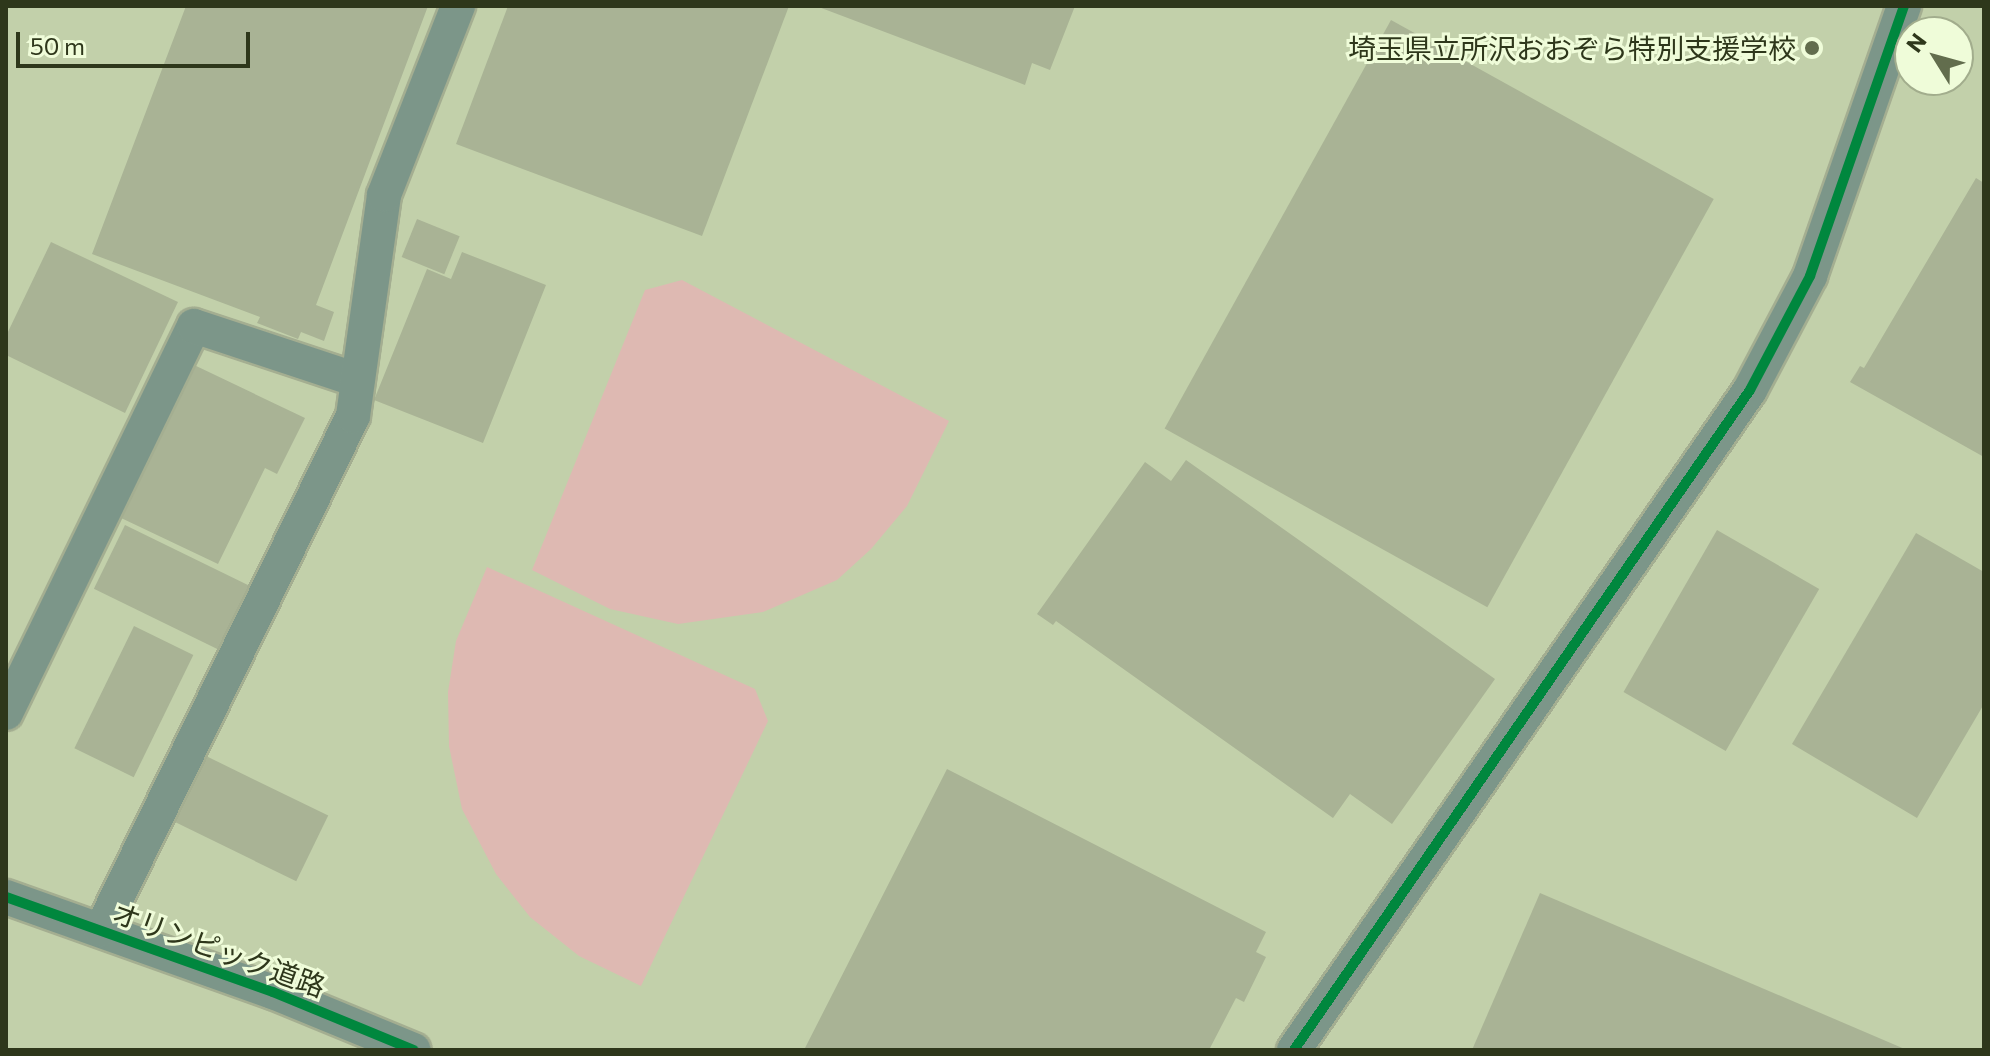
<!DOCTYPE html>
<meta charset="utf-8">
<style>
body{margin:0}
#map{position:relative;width:1990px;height:1056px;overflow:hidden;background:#c2d0aa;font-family:Commissioner,"Noto Sans JP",sans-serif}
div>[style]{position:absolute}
.green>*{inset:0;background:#deb9b2}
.building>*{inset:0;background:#a9b395;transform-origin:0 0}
.roads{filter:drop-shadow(2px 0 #a4ae91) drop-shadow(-2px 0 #a4ae91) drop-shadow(0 2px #a4ae91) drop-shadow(0 -2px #a4ae91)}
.minor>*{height:34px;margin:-17px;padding:0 17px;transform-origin:17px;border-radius:17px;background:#7c9689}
.cycleway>*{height:10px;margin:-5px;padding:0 5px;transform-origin:5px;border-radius:5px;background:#00873e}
.dots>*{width:22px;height:22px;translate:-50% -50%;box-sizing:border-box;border:4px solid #effcd9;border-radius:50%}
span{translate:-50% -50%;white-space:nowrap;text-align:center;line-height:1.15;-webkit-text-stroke:6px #effcd9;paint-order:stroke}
.poi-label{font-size:28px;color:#2e371b}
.right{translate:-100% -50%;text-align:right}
.street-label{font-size:28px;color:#2e371b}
.frame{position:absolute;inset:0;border:8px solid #2e371b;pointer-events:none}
.north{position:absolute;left:1894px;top:16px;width:80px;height:80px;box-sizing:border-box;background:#effcd9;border:2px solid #a2ad8d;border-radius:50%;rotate:307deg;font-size:22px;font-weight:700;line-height:32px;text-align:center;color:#2e371b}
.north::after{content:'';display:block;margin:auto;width:28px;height:36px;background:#626d4d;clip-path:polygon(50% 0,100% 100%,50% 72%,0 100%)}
.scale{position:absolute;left:16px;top:32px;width:234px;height:36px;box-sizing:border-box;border:4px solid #2e371b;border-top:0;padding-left:10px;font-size:24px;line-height:28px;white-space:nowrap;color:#2e371b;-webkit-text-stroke:6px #effcd9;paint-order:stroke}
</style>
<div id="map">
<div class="green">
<i style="clip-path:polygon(682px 280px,949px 421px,907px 506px,871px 549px,837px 580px,763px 612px,678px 624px,610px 609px,532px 570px,645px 290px)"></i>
<i style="clip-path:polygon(487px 567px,755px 689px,768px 721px,641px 986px,579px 956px,530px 917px,496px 874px,462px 809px,449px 746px,448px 692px,456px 641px)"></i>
</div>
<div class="building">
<i style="clip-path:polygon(186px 6px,428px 6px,316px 305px,334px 312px,324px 341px,301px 332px,298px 339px,257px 323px,260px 317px,92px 254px)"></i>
<i style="clip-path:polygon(508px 6px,789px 6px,702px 236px,456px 144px)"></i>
<i style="clip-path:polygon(816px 6px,1075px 6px,1050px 70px,1032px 63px,1025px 85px)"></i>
<i style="left:1391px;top:20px;width:369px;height:467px;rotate:29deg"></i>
<i style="clip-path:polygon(1976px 178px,1984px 183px,1984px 457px,1850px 382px,1860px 366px,1864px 368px)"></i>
<i style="left:417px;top:219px;width:46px;height:41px;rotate:22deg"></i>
<i style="clip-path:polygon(51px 242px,178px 302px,125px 413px,6px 355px,6px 336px)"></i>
<i style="clip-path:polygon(462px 252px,546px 285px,483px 443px,374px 400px,427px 269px,451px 279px)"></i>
<i style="clip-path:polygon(192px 364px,305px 418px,277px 474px,265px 468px,218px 564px,119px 517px)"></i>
<i style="clip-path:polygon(1186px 460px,1495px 679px,1392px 824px,1350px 794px,1333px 818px,1056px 621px,1053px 625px,1037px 614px,1145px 462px,1171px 481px)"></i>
<i style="left:125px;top:525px;width:139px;height:71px;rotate:26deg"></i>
<i style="left:1717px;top:530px;width:118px;height:187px;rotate:30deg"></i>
<i style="clip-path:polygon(1916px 533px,1984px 572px,1984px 704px,1917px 818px,1792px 744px)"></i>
<i style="left:134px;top:626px;width:66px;height:136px;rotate:26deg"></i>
<i style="left:206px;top:756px;width:136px;height:73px;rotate:26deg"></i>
<i style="clip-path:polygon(947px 769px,1266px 932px,1256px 952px,1266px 957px,1244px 1002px,1236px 998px,1209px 1050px,804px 1050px)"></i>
<i style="clip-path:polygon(1540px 893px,1907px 1050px,1472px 1050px)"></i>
</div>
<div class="roads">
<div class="minor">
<i style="left:6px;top:713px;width:430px;rotate:-64.1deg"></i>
<i style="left:194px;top:326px;width:172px;rotate:18.3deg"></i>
<i style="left:6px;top:897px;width:283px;rotate:19.6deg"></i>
<i style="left:273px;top:992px;width:152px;rotate:22.4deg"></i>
<i style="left:101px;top:930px;width:572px;rotate:-63.88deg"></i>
<i style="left:353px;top:416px;width:223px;rotate:-82deg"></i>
<i style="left:384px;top:195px;width:203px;rotate:-68.6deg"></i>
<i style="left:1294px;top:1050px;width:802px;rotate:-55.36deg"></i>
<i style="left:1750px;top:390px;width:129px;rotate:-62.2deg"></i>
<i style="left:1810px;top:276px;width:286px;rotate:-70.8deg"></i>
</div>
</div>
<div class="cycleway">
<i style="left:6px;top:897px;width:283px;rotate:19.6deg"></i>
<i style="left:273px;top:992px;width:152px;rotate:22.4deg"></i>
<i style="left:1294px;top:1050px;width:802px;rotate:-55.36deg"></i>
<i style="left:1750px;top:390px;width:129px;rotate:-62.2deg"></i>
<i style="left:1810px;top:276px;width:286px;rotate:-70.8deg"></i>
</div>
<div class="dots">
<i style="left:1812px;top:48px;background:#626d4d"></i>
</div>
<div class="poi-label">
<span class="right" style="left:1796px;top:48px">埼玉県立所沢おおぞら特別支援学校</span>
</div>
<div class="street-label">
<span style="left:219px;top:949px;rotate:20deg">オリンピック道路</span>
</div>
<div class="frame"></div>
<div class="north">N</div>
<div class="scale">50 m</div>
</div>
